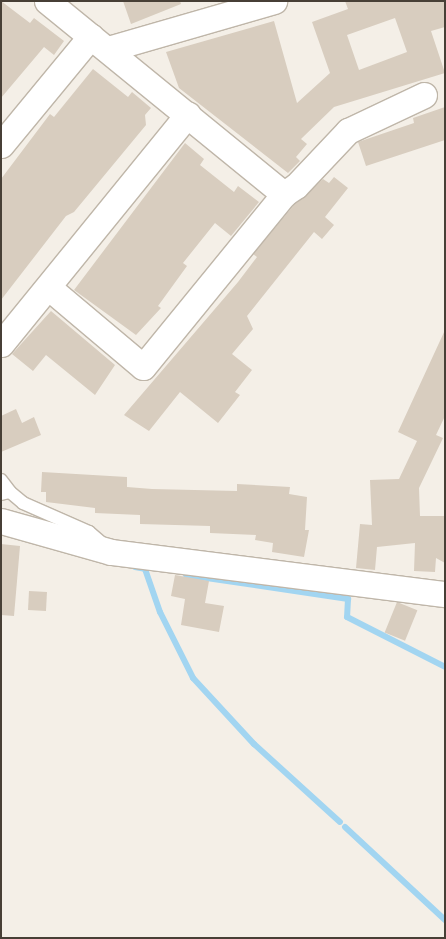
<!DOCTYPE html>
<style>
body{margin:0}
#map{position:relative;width:446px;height:939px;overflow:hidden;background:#f4efe7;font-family:"Fira Sans Condensed",sans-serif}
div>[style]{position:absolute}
.stream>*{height:6px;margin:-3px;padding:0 3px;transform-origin:3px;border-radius:3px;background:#a2d5f1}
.building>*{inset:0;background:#d8cdbf;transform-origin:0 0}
.roads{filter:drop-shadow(1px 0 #bfb6a9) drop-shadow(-1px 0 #bfb6a9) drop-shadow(0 1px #bfb6a9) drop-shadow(0 -1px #bfb6a9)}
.lane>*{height:12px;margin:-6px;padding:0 6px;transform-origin:6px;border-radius:6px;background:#fff}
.street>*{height:25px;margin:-12.5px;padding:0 12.5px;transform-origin:12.5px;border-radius:12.5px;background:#fff}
span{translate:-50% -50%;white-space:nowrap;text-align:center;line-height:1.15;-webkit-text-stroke:4.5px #fff;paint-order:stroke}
.frame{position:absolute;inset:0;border:2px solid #473f36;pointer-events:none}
</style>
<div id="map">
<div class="stream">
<i style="left:135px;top:567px;width:10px;rotate:11deg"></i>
<i style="left:145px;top:569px;width:46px;rotate:70.8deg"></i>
<i style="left:160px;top:612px;width:74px;rotate:63.4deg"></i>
<i style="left:193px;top:678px;width:90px;rotate:47.3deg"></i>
<i style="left:254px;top:744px;width:116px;rotate:42.2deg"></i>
<i style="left:186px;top:575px;width:164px;rotate:8.4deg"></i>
<i style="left:348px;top:599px;width:18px;rotate:93deg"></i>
<i style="left:347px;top:617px;width:110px;rotate:27deg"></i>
<i style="left:345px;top:827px;width:137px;rotate:42.9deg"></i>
</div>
<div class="building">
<i style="clip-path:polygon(1px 1px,30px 23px,34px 18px,64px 41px,54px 55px,44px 47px,1px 98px)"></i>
<i style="clip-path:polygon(123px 1px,180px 1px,181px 4px,131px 24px)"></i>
<i style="clip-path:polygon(evenodd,345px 1px,445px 1px,445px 27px,431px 31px,445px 73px,334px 107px,301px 139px,307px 144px,296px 157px,300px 161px,288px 173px,179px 88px,166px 52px,274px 21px,297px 103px,330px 73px,312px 22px,348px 9px,345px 1px,395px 18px,407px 52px,359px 70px,347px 35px,395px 18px)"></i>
<i style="clip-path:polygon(93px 69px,128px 97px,132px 92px,151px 108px,145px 115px,146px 125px,74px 212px,66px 216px,1px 300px,1px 179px,50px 114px,54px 117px)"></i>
<i style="clip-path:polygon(445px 107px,445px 140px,366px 166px,358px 142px,414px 123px,413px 118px)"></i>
<i style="clip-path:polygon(185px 143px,204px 159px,200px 165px,234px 192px,238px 186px,259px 202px,231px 236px,215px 223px,183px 263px,187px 266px,158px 306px,161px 308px,136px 335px,74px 290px)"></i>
<i style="clip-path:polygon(334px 177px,348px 188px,325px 217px,334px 225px,322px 239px,314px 232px,247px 316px,253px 329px,232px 354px,252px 370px,235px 392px,240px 395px,218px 423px,180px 392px,149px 431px,124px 415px,238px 282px,257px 257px,253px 254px,294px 205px,323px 179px,329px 183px)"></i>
<i style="clip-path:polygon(51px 311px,115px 365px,95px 395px,46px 355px,33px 371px,12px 354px)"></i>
<i style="clip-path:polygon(445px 330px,445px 416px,436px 435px,443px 438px,419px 488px,420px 516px,445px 516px,445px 563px,436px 558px,435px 572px,414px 571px,415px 543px,377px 547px,375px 570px,356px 568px,360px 524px,372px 525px,370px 480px,399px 479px,417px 441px,398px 432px)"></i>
<i style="clip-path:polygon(16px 409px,22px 423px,34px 417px,41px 435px,1px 452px,1px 416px)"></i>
<i style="clip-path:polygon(42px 472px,127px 477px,127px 487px,152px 489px,237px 491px,237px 484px,290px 487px,289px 494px,307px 497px,305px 530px,309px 530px,304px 557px,272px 552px,273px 543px,255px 540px,256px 535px,210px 533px,210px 526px,140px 524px,140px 515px,95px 513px,95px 508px,46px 502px,46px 492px,41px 492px)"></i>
<i style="clip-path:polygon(1px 544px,20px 546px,14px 616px,1px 615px)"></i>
<i style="clip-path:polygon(175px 575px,209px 581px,205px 603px,224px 606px,219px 632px,181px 625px,185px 599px,171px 596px)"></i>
<i style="left:29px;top:591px;width:18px;height:19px;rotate:3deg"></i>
<i style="left:397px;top:602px;width:22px;height:33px;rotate:22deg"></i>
</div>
<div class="roads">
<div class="lane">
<i style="left:1px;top:480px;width:15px;rotate:53deg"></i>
<i style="left:1px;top:494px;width:9px;rotate:-13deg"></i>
<i style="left:10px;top:492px;width:17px;rotate:40deg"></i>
<i style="left:23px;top:503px;width:72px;rotate:23.7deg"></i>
<i style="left:89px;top:532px;width:20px;rotate:41deg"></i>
</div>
<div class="street">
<i style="left:47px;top:1px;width:306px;rotate:39.2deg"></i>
<i style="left:108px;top:49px;width:173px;rotate:-16.1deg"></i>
<i style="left:1px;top:145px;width:141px;rotate:-50.5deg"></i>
<i style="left:48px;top:287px;width:124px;rotate:40.1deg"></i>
<i style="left:143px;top:367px;width:223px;rotate:-50.8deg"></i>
<i style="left:284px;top:194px;width:14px;rotate:-34deg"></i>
<i style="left:296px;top:186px;width:76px;rotate:-46.6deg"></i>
<i style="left:348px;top:131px;width:84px;rotate:-25.3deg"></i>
<i style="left:1px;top:344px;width:296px;rotate:-50.9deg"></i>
<i style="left:1px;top:521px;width:114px;rotate:15.7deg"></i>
<i style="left:111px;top:552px;width:337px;rotate:7.2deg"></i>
</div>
</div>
<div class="frame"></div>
</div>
